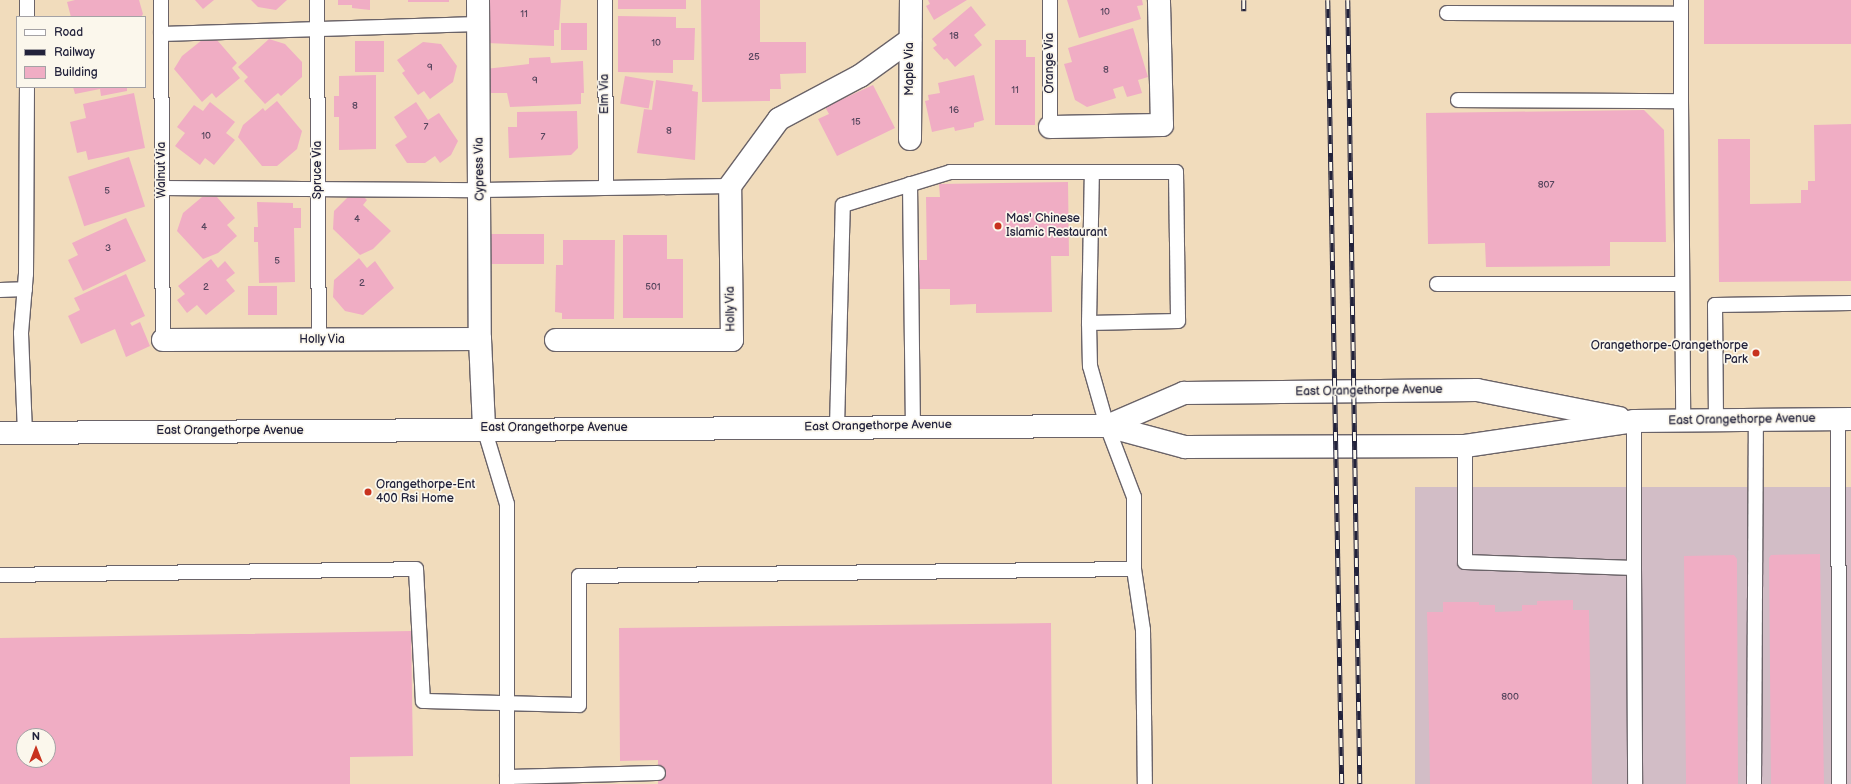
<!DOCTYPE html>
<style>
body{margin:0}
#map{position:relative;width:1851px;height:784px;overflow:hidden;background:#f1dcbc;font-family:"Balsamiq Sans",sans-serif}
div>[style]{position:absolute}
.industrial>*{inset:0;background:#d2bdc6;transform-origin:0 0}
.building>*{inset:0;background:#f0adc4;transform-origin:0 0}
.roads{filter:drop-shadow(1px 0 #6a6368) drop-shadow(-1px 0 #6a6368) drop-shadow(0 1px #6a6368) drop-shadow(0 -1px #6a6368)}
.service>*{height:14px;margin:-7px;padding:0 7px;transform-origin:7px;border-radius:7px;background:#fff}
.minor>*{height:22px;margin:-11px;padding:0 11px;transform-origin:11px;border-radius:11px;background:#fff}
.primary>*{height:22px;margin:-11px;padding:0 11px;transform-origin:11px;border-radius:11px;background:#fff}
.rail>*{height:4.5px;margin-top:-2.25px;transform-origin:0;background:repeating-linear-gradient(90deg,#fbf7ec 0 9px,#22223b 0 18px);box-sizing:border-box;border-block:1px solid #22223b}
.dots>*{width:11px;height:11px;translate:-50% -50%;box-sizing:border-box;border:2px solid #fbf7ec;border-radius:50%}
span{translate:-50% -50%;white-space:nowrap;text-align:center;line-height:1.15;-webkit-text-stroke:3.5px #fbf7ec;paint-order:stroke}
.number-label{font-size:10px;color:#56455d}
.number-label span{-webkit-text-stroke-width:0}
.street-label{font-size:12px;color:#22223b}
.poi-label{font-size:12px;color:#22223b}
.left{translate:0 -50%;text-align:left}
.right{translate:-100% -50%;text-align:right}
.legend{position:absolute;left:16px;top:16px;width:130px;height:72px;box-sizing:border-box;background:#fbf7ec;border:1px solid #a4a2a5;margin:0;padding:5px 7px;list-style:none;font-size:12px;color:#22223b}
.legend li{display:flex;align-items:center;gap:8px;height:20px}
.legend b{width:20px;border:1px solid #a4a2a5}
.north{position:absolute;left:16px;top:728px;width:40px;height:40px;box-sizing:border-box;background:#fbf7ec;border:1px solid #a4a2a5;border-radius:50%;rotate:0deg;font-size:11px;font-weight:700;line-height:16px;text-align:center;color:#22223b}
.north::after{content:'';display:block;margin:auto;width:14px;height:18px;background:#c8321e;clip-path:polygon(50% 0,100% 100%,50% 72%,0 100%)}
</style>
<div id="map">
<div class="industrial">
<i style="left:1851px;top:487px;width:297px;height:436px;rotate:90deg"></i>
</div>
<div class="building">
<i style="clip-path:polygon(75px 0,139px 0,143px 14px,141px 17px,71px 17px,67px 2px)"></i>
<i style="clip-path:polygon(195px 0,214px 0,203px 9px)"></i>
<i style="clip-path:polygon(251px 0,287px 0,276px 10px,258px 7px)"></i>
<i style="clip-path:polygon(338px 0,370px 0,370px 10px,352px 8px,352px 5px,338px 5px)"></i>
<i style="left:408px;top:0;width:41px;height:2px"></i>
<i style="clip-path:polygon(489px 0,561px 0,559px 30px,554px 30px,554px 46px,487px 43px)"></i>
<i style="left:618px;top:0;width:68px;height:9px"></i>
<i style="clip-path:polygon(701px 0,760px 0,760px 42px,806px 42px,806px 73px,780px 74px,781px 89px,770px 89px,770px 101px,702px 102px)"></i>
<i style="clip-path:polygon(928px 0,967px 0,934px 20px,926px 6px,930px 4px)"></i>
<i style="clip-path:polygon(1067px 0,1142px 0,1143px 5px,1137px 6px,1141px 19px,1079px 38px)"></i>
<i style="left:1704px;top:0;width:147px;height:44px"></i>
<i style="clip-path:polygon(971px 6px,986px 25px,974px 35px,982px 45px,955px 67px,947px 58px,944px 60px,933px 48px,937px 45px,932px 39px)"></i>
<i style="clip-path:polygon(618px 16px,676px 17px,676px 28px,695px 28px,694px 60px,673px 60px,673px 73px,618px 72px)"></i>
<i style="left:561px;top:23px;width:26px;height:27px"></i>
<i style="clip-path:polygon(1133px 28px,1148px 77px,1138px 80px,1142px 93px,1127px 97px,1123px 86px,1113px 89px,1116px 98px,1087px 107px,1075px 100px,1064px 64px,1072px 62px,1068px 48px)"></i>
<i style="clip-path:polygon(269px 39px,285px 44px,302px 62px,302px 77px,281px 96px,278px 93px,265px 104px,244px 81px,248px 77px,238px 67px)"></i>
<i style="clip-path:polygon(202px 40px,217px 40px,237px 63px,232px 68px,240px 78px,216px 98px,212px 93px,202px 102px,174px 69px,182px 56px)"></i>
<i style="clip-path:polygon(995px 40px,1026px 40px,1026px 57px,1035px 57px,1035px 125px,995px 125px)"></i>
<i style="left:355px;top:41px;width:29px;height:31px"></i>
<i style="clip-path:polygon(423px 42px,441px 44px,457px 66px,453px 82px,430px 99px,424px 91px,418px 95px,402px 73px,405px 71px,397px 60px)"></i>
<i style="clip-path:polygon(550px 57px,551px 63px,583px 61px,584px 93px,581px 93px,581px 104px,510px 107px,507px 93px,486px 93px,485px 69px,529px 64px,529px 58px)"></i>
<i style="clip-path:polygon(376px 75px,376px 149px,339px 150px,339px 117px,334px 117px,334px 96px,339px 96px,339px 76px)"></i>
<i style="clip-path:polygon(974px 75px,984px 120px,974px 123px,974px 127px,955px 131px,954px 127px,932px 132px,925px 101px,929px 100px,928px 95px,940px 93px,938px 83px)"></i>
<i style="left:625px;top:76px;width:29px;height:28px;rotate:10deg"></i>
<i style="clip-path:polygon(656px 80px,693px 85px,692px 91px,698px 92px,695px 160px,637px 153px,644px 109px,652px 110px)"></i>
<i style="clip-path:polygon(873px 85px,895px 128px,837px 156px,818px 119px,829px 114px,825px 107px)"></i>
<i style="clip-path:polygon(73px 87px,127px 87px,127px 91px,101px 96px,100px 89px,75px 94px)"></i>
<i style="clip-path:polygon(134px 93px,145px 148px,88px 160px,86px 151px,77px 153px,70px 122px,86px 118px,83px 104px)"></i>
<i style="clip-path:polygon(277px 101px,302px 131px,297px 149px,277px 166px,262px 166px,238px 137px,243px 125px,263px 108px,265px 111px)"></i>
<i style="clip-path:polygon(210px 102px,235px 122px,226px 133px,235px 140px,214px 165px,205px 158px,200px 165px,175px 146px,185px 133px,177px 127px,194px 105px,203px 111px)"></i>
<i style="clip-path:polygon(416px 102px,428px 120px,439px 113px,458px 141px,451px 155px,440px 163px,435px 156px,425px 163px,407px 163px,395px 145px,407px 137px,394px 117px)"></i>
<i style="clip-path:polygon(1644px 110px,1664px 130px,1666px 242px,1610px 242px,1610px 266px,1486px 267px,1485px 243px,1428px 244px,1426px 113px)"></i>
<i style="clip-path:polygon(577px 111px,578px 148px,571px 155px,509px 158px,508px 127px,517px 127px,517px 112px)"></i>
<i style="clip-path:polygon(1851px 124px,1851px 281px,1719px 282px,1718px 139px,1750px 139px,1750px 204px,1801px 203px,1801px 190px,1808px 190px,1808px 181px,1815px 181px,1814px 125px)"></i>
<i style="left:129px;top:157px;width:52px;height:64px;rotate:72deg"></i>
<i style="clip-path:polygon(1068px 182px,1069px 256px,1051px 256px,1052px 312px,976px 313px,976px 304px,950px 305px,950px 289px,916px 289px,916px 260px,927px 260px,926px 197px,940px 197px,939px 184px)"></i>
<i style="clip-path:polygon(352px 193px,360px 193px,367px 200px,363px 205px,391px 231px,373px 249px,360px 255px,333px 229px,334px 211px)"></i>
<i style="clip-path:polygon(202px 197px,217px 197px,235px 218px,227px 225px,237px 236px,218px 253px,203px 259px,177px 231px,183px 213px)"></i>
<i style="clip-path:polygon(257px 202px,293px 203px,293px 208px,301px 208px,301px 228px,294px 228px,295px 282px,259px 283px,258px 242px,254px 242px,254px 227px,258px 227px)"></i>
<i style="clip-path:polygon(126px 218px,146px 261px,83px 291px,68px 260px,78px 255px,72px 243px)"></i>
<i style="left:490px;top:234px;width:54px;height:30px"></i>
<i style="clip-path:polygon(623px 235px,667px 235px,667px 259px,683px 259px,683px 318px,623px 318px)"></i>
<i style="clip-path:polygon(563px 240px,615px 240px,614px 319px,562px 319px,562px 313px,555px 312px,556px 265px,563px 265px)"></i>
<i style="clip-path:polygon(359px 258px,367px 268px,375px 261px,394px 288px,363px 315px,345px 311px,333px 297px,334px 280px)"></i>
<i style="clip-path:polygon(211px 259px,218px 268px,225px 261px,235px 273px,226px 280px,235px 291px,206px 315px,197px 305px,187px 313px,177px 300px,185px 294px,178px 286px)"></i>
<i style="clip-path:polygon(126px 274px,145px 316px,130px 323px,132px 326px,140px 322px,150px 346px,126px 357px,115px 329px,81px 344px,68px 316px,80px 310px,74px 298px)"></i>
<i style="left:248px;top:286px;width:29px;height:29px"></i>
<i style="clip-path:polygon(1820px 554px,1824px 784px,1771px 784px,1769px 558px,1771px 555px)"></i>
<i style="clip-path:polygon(1734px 555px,1737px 559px,1738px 784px,1686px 784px,1684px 556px)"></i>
<i style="clip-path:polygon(1573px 600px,1573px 610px,1589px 610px,1592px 784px,1430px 784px,1427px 612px,1443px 612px,1443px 602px,1479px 602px,1479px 605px,1495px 605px,1495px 612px,1522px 611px,1522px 605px,1537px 605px,1537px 601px)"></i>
<i style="clip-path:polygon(1051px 623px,1052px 784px,658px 784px,658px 760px,620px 761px,619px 628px)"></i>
<i style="clip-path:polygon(evenodd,411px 631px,413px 756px,350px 757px,350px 784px,0 784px,0 638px,411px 631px,24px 736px,48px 736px,48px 760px,24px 760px,24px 736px)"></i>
</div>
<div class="roads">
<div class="service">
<i style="left:161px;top:0;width:340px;rotate:89.7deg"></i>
<i style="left:317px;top:0;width:340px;rotate:89.7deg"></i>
<i style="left:605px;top:0;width:187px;rotate:89.7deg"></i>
<i style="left:1681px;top:0;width:14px;rotate:90deg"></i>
<i style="left:1447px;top:13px;width:234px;rotate:0.2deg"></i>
<i style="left:1681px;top:14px;width:87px;rotate:90deg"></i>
<i style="left:27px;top:17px;width:17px;rotate:-90deg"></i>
<i style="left:161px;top:34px;width:318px;rotate:-1.8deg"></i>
<i style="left:1458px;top:100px;width:223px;rotate:0.3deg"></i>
<i style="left:1681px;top:101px;width:319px;rotate:89.6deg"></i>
<i style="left:1050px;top:127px;width:127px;rotate:-90deg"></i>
<i style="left:910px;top:184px;width:241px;rotate:89.3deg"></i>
<i style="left:162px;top:188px;width:319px;rotate:0.4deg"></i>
<i style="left:481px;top:190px;width:249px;rotate:-0.9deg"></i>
<i style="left:1437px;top:284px;width:245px"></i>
<i style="left:0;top:290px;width:25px;rotate:-2deg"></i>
<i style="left:1089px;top:323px;width:151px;rotate:-88.9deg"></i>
<i style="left:1838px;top:419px;width:365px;rotate:89.8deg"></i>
<i style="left:1716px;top:420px;width:115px;rotate:-90.5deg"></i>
<i style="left:1715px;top:305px;width:136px;rotate:-0.8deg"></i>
<i style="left:837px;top:427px;width:222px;rotate:-88.5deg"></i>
<i style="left:843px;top:205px;width:112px;rotate:-17.1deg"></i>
<i style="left:950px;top:172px;width:226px"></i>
<i style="left:1176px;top:172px;width:149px;rotate:89.2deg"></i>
<i style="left:1178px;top:321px;width:89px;rotate:178.7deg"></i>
<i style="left:1089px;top:323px;width:43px;rotate:88.7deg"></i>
<i style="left:1090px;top:366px;width:62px;rotate:74.2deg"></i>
<i style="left:1107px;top:426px;width:76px;rotate:69.2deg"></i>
<i style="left:1134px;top:497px;width:72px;rotate:90deg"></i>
<i style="left:1134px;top:569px;width:62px;rotate:81.6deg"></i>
<i style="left:1143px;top:630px;width:154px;rotate:89.3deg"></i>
<i style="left:484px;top:428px;width:79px;rotate:73.2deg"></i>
<i style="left:507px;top:504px;width:280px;rotate:90deg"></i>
<i style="left:25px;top:433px;width:100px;rotate:-92.3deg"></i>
<i style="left:21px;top:333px;width:59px;rotate:-85.2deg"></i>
<i style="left:26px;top:274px;width:187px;rotate:-89.7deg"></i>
<i style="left:1465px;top:446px;width:116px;rotate:90deg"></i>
<i style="left:1465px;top:562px;width:169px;rotate:2deg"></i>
<i style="left:1634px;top:568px;width:147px;rotate:-90deg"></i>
<i style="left:1634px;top:568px;width:216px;rotate:89.7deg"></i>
<i style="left:0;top:575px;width:416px;rotate:-0.8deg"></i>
<i style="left:416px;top:569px;width:132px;rotate:87deg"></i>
<i style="left:423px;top:701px;width:156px;rotate:1.5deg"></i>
<i style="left:579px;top:705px;width:129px;rotate:-90deg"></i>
<i style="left:579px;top:576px;width:555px;rotate:-0.72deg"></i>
<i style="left:507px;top:777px;width:151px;rotate:-1.5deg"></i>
<i style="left:1754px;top:784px;width:364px;rotate:-89.7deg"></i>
</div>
<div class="minor">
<i style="left:478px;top:0;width:339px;rotate:89.7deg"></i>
<i style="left:480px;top:339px;width:89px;rotate:87.4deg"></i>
<i style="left:1050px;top:127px;width:112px;rotate:-1deg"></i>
<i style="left:1162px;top:125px;width:125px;rotate:-91.4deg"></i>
<i style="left:910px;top:139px;width:139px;rotate:-89.6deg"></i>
<i style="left:163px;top:340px;width:317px;rotate:-0.2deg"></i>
<i style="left:556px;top:340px;width:176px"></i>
<i style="left:732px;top:340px;width:154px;rotate:-90.7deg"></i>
<i style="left:730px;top:186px;width:83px;rotate:-53.8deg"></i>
<i style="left:779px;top:119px;width:92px;rotate:-28deg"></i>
<i style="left:860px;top:76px;width:62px;rotate:-35.8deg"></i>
</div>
<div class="primary">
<i style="left:1107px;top:426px;width:84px;rotate:-23.2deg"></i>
<i style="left:1184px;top:393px;width:293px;rotate:-0.6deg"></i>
<i style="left:1477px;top:390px;width:145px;rotate:11.2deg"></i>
<i style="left:0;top:433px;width:1107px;rotate:-0.36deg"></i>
<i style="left:1107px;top:426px;width:81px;rotate:15.1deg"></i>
<i style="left:1185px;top:447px;width:280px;rotate:-0.2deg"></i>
<i style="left:1465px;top:446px;width:171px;rotate:-8.4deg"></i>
<i style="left:1634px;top:421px;width:217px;rotate:-0.5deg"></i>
</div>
</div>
<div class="rail">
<i style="left:1244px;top:0;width:11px;rotate:90deg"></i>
<i style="left:1328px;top:0;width:784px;rotate:88.98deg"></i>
<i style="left:1348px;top:0;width:784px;rotate:89.12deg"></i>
</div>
<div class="dots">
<i style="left:998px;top:226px;background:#c8321e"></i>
<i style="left:1756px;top:353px;background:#c8321e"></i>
<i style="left:368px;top:492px;background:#c8321e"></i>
</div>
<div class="number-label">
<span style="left:1105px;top:13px">10</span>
<span style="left:524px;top:15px">11</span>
<span style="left:954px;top:37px">18</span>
<span style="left:656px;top:44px">10</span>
<span style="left:754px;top:58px">25</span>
<span style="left:430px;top:68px">9</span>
<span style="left:1106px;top:71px">8</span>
<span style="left:535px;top:81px">9</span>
<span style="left:1015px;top:91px">11</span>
<span style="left:355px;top:107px">8</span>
<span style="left:954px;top:111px">16</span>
<span style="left:856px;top:123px">15</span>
<span style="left:426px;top:128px">7</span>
<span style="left:669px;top:132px">8</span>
<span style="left:206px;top:137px">10</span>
<span style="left:543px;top:138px">7</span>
<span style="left:1546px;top:186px">807</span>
<span style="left:107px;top:192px">5</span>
<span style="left:357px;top:220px">4</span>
<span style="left:204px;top:228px">4</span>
<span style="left:108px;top:249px">3</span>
<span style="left:277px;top:262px">5</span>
<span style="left:362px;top:284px">2</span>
<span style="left:206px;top:288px">2</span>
<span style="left:653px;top:288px">501</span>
<span style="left:1510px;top:698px">800</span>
</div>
<div class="street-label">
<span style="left:1050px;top:63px;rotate:-90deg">Orange Via</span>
<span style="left:910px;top:69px;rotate:-90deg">Maple Via</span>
<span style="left:605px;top:94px;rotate:-90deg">Elm Via</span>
<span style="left:480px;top:169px;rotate:-91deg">Cypress Via</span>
<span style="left:162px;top:170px;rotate:-90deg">Walnut Via</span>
<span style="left:318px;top:170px;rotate:-90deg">Spruce Via</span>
<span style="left:731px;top:309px;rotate:-91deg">Holly Via</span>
<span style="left:322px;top:340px">Holly Via</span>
<span style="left:1369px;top:391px;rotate:-1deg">East Orangethorpe Avenue</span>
<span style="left:1742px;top:420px;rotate:-1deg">East Orangethorpe Avenue</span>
<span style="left:878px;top:426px;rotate:-1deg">East Orangethorpe Avenue</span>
<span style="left:554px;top:428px">East Orangethorpe Avenue</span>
<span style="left:230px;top:431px">East Orangethorpe Avenue</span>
</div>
<div class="poi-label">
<span class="left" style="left:1006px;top:226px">Mas' Chinese<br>Islamic Restaurant</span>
<span class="right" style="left:1748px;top:353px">Orangethorpe-Orangethorpe<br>Park</span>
<span class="left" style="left:376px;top:492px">Orangethorpe-Ent<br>400 Rsi Home</span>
</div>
<ul class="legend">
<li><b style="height:5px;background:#fff"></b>Road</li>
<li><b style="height:5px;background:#22223b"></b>Railway</li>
<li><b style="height:11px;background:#f0adc4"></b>Building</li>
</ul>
<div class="north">N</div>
</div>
